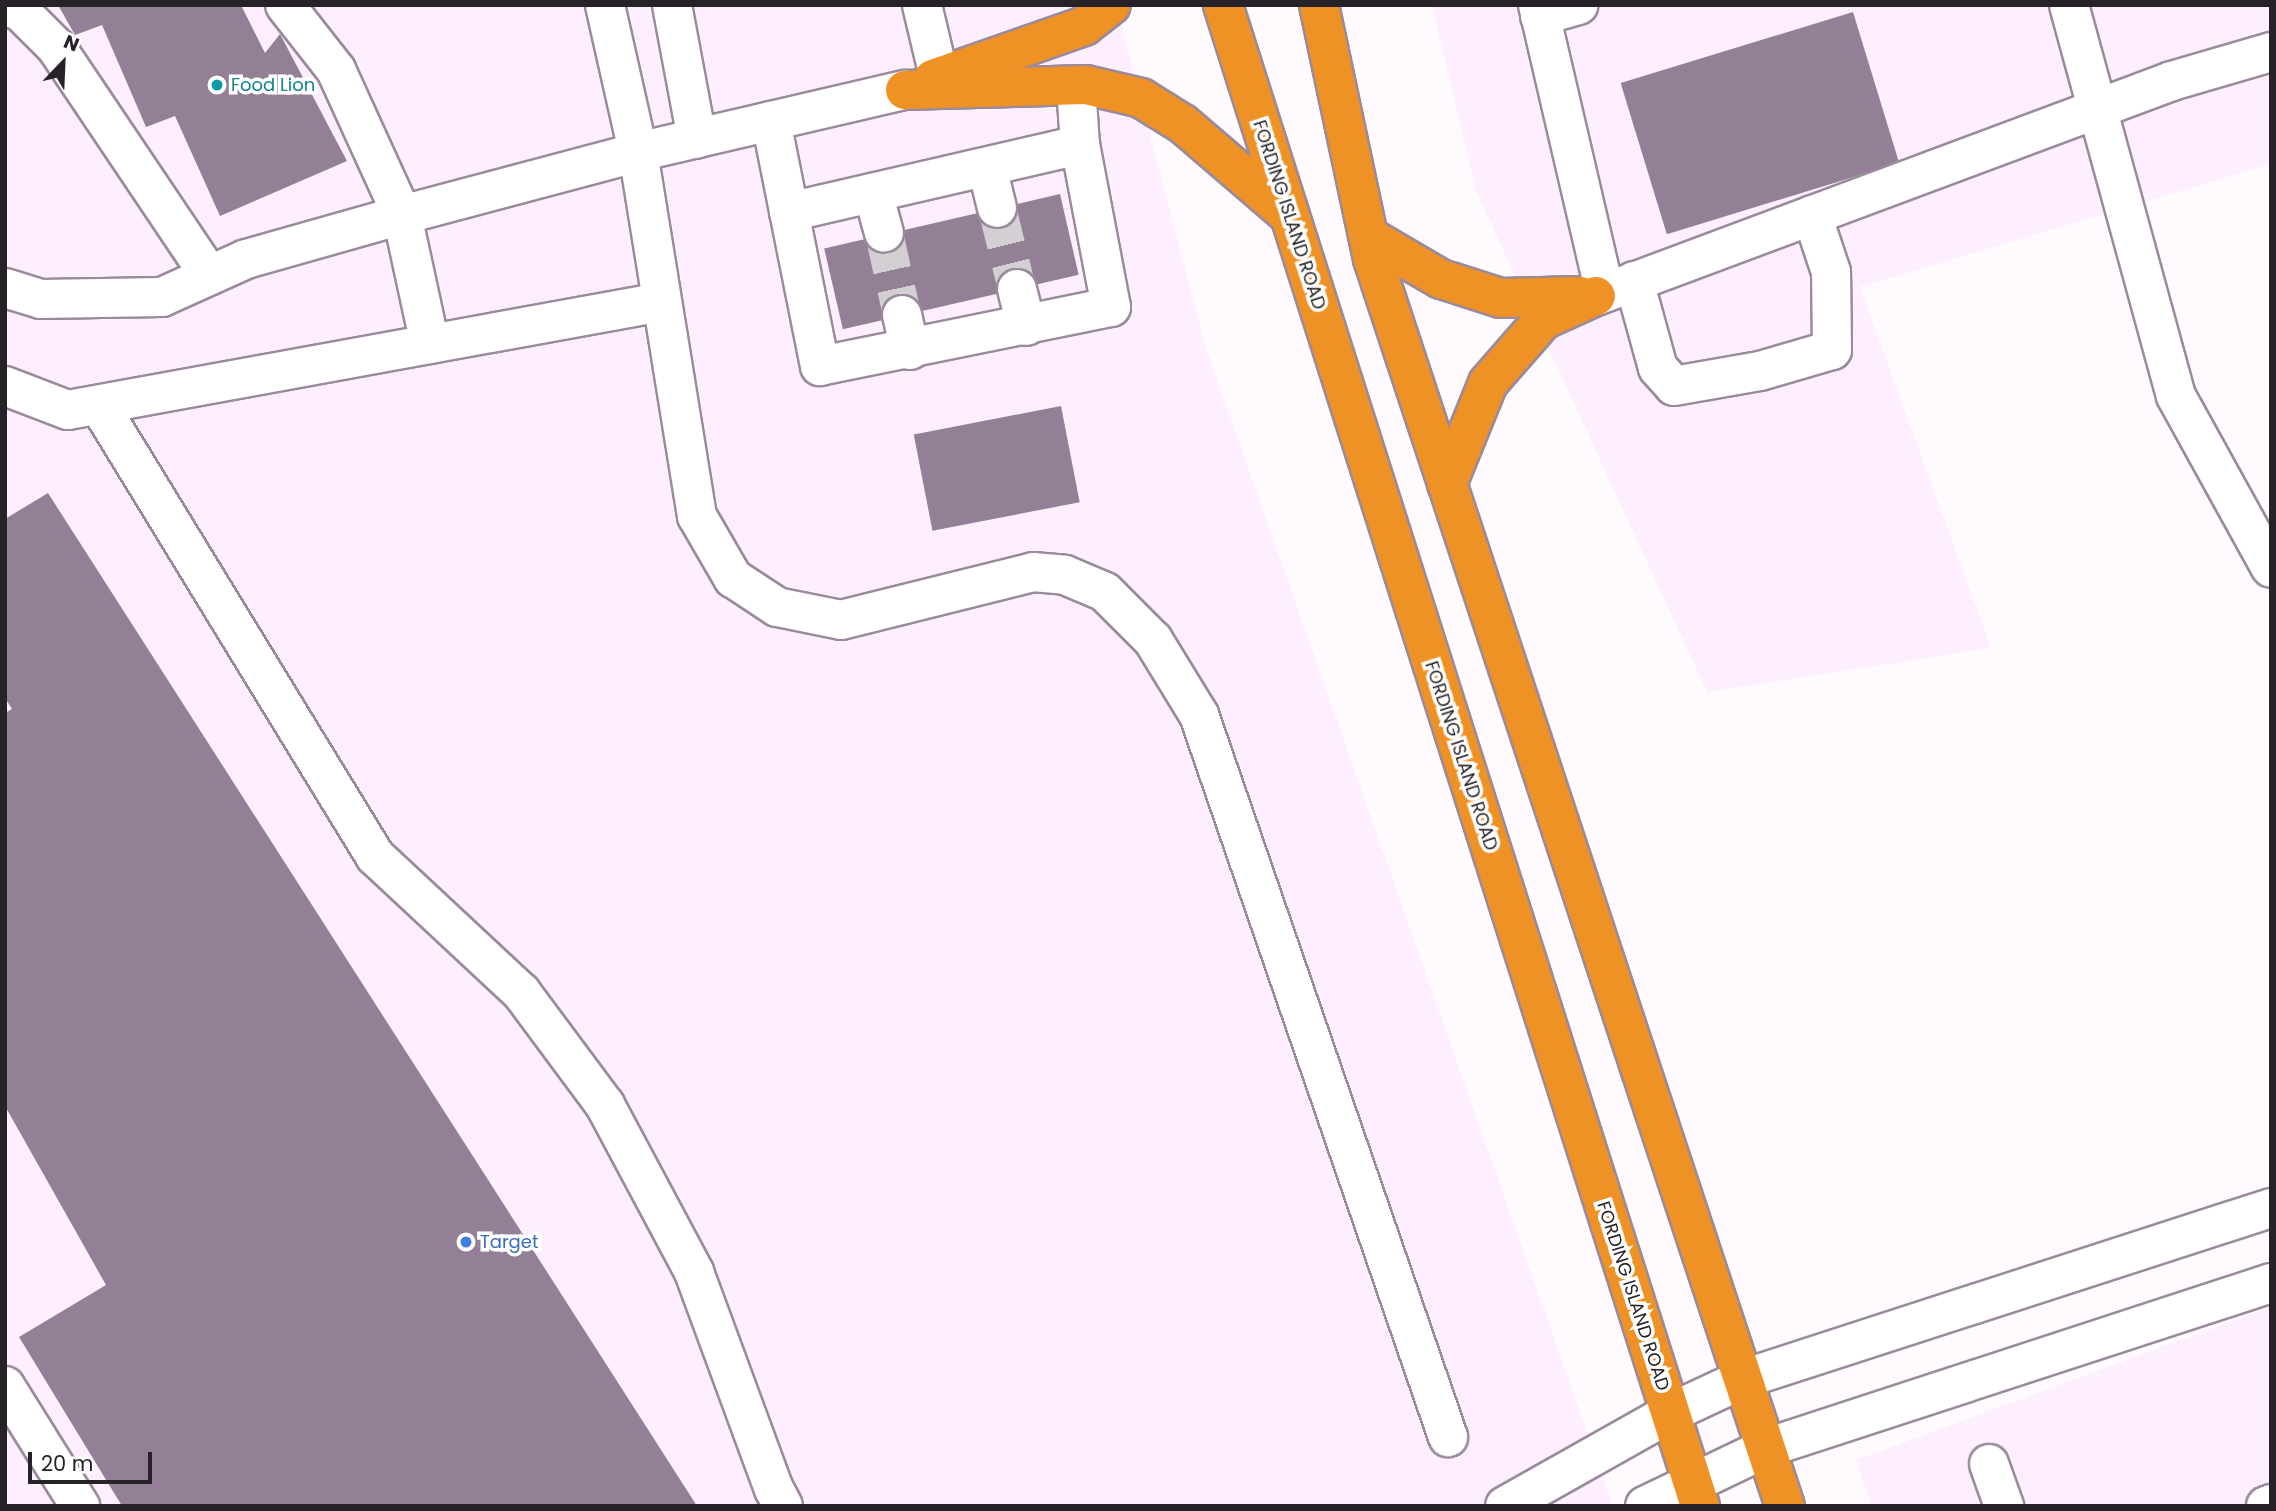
<!DOCTYPE html>
<style>
body{margin:0}
#map{position:relative;width:2276px;height:1511px;overflow:hidden;background:#fefafe;font-family:Poppins,sans-serif}
div>[style]{position:absolute}
.built>*{inset:0;background:#fdeffe}
.building>*{inset:0;background:#948096;transform-origin:0 0}
.minor-tunnel>*{height:38px;margin-top:-19px;transform-origin:0;background:repeating-linear-gradient(90deg,#d3cfd3 0 38px,transparent 0 57px)}
.roads{filter:drop-shadow(2px 0 #9a8a9c) drop-shadow(-2px 0 #9a8a9c) drop-shadow(0 2px #9a8a9c) drop-shadow(0 -2px #9a8a9c)}
.minor>*{height:38px;margin:-19px;padding:0 19px;transform-origin:19px;border-radius:19px;background:#fff}
.highway>*{height:38px;margin:-19px;padding:0 19px;transform-origin:19px;border-radius:19px;background:#ee9225}
.dots>*{width:19px;height:19px;translate:-50% -50%;box-sizing:border-box;border:4px solid #fff;border-radius:50%}
span{translate:-50% -50%;white-space:nowrap;text-align:center;line-height:1.15;-webkit-text-stroke:7px #fff;paint-order:stroke}
.culture-label{font-size:18px;color:#0d838f}
.left{translate:0 -50%;text-align:left}
.street-label{font-size:18px;color:#272128}
.shop-label{font-size:18px;color:#366cbe}
.frame{position:absolute;inset:0;border:7px solid #272128;pointer-events:none}
.north{position:absolute;left:28px;top:28px;width:70px;height:70px;-webkit-text-stroke:5px #fff;paint-order:stroke;rotate:23deg;font-size:19px;font-weight:700;line-height:28px;text-align:center;color:#272128}
.north::after{content:'';display:block;margin:auto;width:24px;height:32px;background:#272128;clip-path:polygon(50% 0,100% 100%,50% 72%,0 100%)}
.scale{position:absolute;left:28px;top:1452px;width:124px;height:32px;box-sizing:border-box;border:4px solid #272128;border-top:0;padding-left:9px;font-size:21px;line-height:24px;white-space:nowrap;color:#272128;-webkit-text-stroke:5px #fff;paint-order:stroke}
</style>
<div id="map">
<div class="built">
<i style="clip-path:polygon(5px 5px,1116px 5px,1205px 345px,1613px 1506px,5px 1506px)"></i>
<i style="clip-path:polygon(1432px 5px,2271px 5px,2271px 164px,1860px 287px,1991px 648px,1707px 692px,1476px 191px)"></i>
<i style="clip-path:polygon(2271px 1307px,2271px 1506px,1872px 1506px,1856px 1460px)"></i>
</div>
<div class="building">
<i style="clip-path:polygon(58px 5px,241px 5px,265px 53px,280px 34px,347px 161px,220px 216px,175px 116px,146px 127px,102px 25px,75px 35px)"></i>
<i style="left:1853px;top:12px;width:158px;height:243px;rotate:73deg"></i>
<i style="left:1060px;top:194px;width:83px;height:242px;rotate:77deg"></i>
<i style="left:1061px;top:406px;width:98px;height:150px;rotate:79deg"></i>
<i style="clip-path:polygon(48px 493px,697px 1506px,122px 1506px,19px 1337px,106px 1285px,5px 1106px,5px 713px,12px 709px,5px 698px,5px 519px)"></i>
</div>
<div class="minor-tunnel">
<i style="left:997px;top:208px;width:83px;rotate:76.1deg"></i>
<i style="left:884px;top:233px;width:84px;rotate:77.6deg"></i>
</div>
<div class="roads">
<div class="minor">
<i style="left:285px;top:5px;width:83px;rotate:51.9deg"></i>
<i style="left:336px;top:70px;width:159px;rotate:65.5deg"></i>
<i style="left:402px;top:215px;width:132px;rotate:77.8deg"></i>
<i style="left:605px;top:5px;width:151px;rotate:77.3deg"></i>
<i style="left:638px;top:152px;width:369px;rotate:80.8deg"></i>
<i style="left:697px;top:516px;width:72px;rotate:59.9deg"></i>
<i style="left:733px;top:578px;width:53px;rotate:33.4deg"></i>
<i style="left:777px;top:607px;width:65px;rotate:11.5deg"></i>
<i style="left:841px;top:620px;width:198px;rotate:-14deg"></i>
<i style="left:1033px;top:572px;width:32px;rotate:5deg"></i>
<i style="left:1065px;top:575px;width:43px;rotate:23deg"></i>
<i style="left:1105px;top:592px;width:68px;rotate:45deg"></i>
<i style="left:1153px;top:640px;width:88px;rotate:58.5deg"></i>
<i style="left:1199px;top:715px;width:764px;rotate:70.97deg"></i>
<i style="left:672px;top:5px;width:136px;rotate:79.4deg"></i>
<i style="left:922px;top:5px;width:86px;rotate:76.6deg"></i>
<i style="left:1538px;top:5px;width:295px;rotate:76.9deg"></i>
<i style="left:2069px;top:5px;width:405px;rotate:74.7deg"></i>
<i style="left:2176px;top:396px;width:196px;rotate:61.1deg"></i>
<i style="left:5px;top:8px;width:13px;rotate:4deg"></i>
<i style="left:18px;top:9px;width:54px;rotate:45deg"></i>
<i style="left:56px;top:47px;width:275px;rotate:56.1deg"></i>
<i style="left:1540px;top:16px;width:40px;rotate:-16deg"></i>
<i style="left:771px;top:121px;width:250px;rotate:78.7deg"></i>
<i style="left:820px;top:366px;width:297px;rotate:-11.5deg"></i>
<i style="left:1111px;top:307px;width:165px;rotate:-100.8deg"></i>
<i style="left:1080px;top:145px;width:59px;rotate:-93.9deg"></i>
<i style="left:987px;top:167px;width:42px;rotate:76.3deg"></i>
<i style="left:873px;top:193px;width:41px;rotate:74.6deg"></i>
<i style="left:789px;top:212px;width:299px;rotate:-13deg"></i>
<i style="left:1634px;top:281px;width:90px;rotate:74.6deg"></i>
<i style="left:1658px;top:368px;width:24px;rotate:48deg"></i>
<i style="left:1674px;top:386px;width:87px;rotate:-9.9deg"></i>
<i style="left:1760px;top:371px;width:75px;rotate:-16.3deg"></i>
<i style="left:1832px;top:350px;width:78px;rotate:-90.7deg"></i>
<i style="left:1831px;top:272px;width:60px;rotate:-108.4deg"></i>
<i style="left:5px;top:288px;width:38px;rotate:17deg"></i>
<i style="left:41px;top:299px;width:121px;rotate:-0.9deg"></i>
<i style="left:162px;top:297px;width:92px;rotate:-24.3deg"></i>
<i style="left:246px;top:259px;width:162px;rotate:-15.8deg"></i>
<i style="left:402px;top:215px;width:244px;rotate:-14.9deg"></i>
<i style="left:638px;top:152px;width:274px;rotate:-13.1deg"></i>
<i style="left:1017px;top:289px;width:38px;rotate:76deg"></i>
<i style="left:1596px;top:296px;width:615px;rotate:-20.47deg"></i>
<i style="left:2172px;top:81px;width:103px;rotate:-16.3deg"></i>
<i style="left:902px;top:315px;width:36px;rotate:77deg"></i>
<i style="left:5px;top:386px;width:67px;rotate:20.9deg"></i>
<i style="left:68px;top:410px;width:603px;rotate:-10.32deg"></i>
<i style="left:99px;top:405px;width:529px;rotate:58.53deg"></i>
<i style="left:375px;top:856px;width:200px;rotate:43deg"></i>
<i style="left:521px;top:992px;width:141px;rotate:53.4deg"></i>
<i style="left:605px;top:1105px;width:189px;rotate:61.9deg"></i>
<i style="left:694px;top:1272px;width:231px;rotate:69.8deg"></i>
<i style="left:774px;top:1489px;width:19px;rotate:62deg"></i>
<i style="left:5px;top:1386px;width:142px;rotate:58deg"></i>
<i style="left:1989px;top:1464px;width:45px;rotate:70.3deg"></i>
<i style="left:1505px;top:1506px;width:189px;rotate:-29.4deg"></i>
<i style="left:1670px;top:1413px;width:81px;rotate:-25deg"></i>
<i style="left:1743px;top:1379px;width:555px;rotate:-17.95deg"></i>
<i style="left:1645px;top:1506px;width:134px;rotate:-25.6deg"></i>
<i style="left:1766px;top:1448px;width:531px;rotate:-18.09deg"></i>
<i style="left:2266px;top:1506px;width:5px;rotate:-22deg"></i>
</div>
<div class="highway">
<i style="left:1223px;top:5px;width:1575px;rotate:72.37deg"></i>
<i style="left:1319px;top:5px;width:260px;rotate:78deg"></i>
<i style="left:1373px;top:259px;width:1313px;rotate:71.72deg"></i>
<i style="left:933px;top:79px;width:160px;rotate:-19.3deg"></i>
<i style="left:1084px;top:26px;width:34px;rotate:-38deg"></i>
<i style="left:905px;top:90px;width:181px;rotate:-1.6deg"></i>
<i style="left:1086px;top:85px;width:57px;rotate:13.3deg"></i>
<i style="left:1141px;top:98px;width:49px;rotate:31.8deg"></i>
<i style="left:1183px;top:124px;width:140px;rotate:40.6deg"></i>
<i style="left:1369px;top:237px;width:83px;rotate:30.3deg"></i>
<i style="left:1441px;top:279px;width:63px;rotate:17.6deg"></i>
<i style="left:1501px;top:298px;width:79px;rotate:-1.5deg"></i>
<i style="left:1447px;top:484px;width:109px;rotate:-67.9deg"></i>
<i style="left:1488px;top:383px;width:84px;rotate:-48.9deg"></i>
<i style="left:1543px;top:320px;width:58px;rotate:-24.4deg"></i>
</div>
</div>
<div class="dots">
<i style="left:217px;top:85px;background:#0f9aa8"></i>
<i style="left:466px;top:1242px;background:#3f7fe0"></i>
</div>
<div class="culture-label">
<span class="left" style="left:231px;top:85px">Food Lion</span>
</div>
<div class="street-label">
<span style="left:1289px;top:215px;rotate:72deg">FORDING ISLAND ROAD</span>
<span style="left:1461px;top:756px;rotate:72deg">FORDING ISLAND ROAD</span>
<span style="left:1633px;top:1296px;rotate:72deg">FORDING ISLAND ROAD</span>
</div>
<div class="shop-label">
<span class="left" style="left:480px;top:1242px">Target</span>
</div>
<div class="frame"></div>
<div class="north">N</div>
<div class="scale">20 m</div>
</div>
